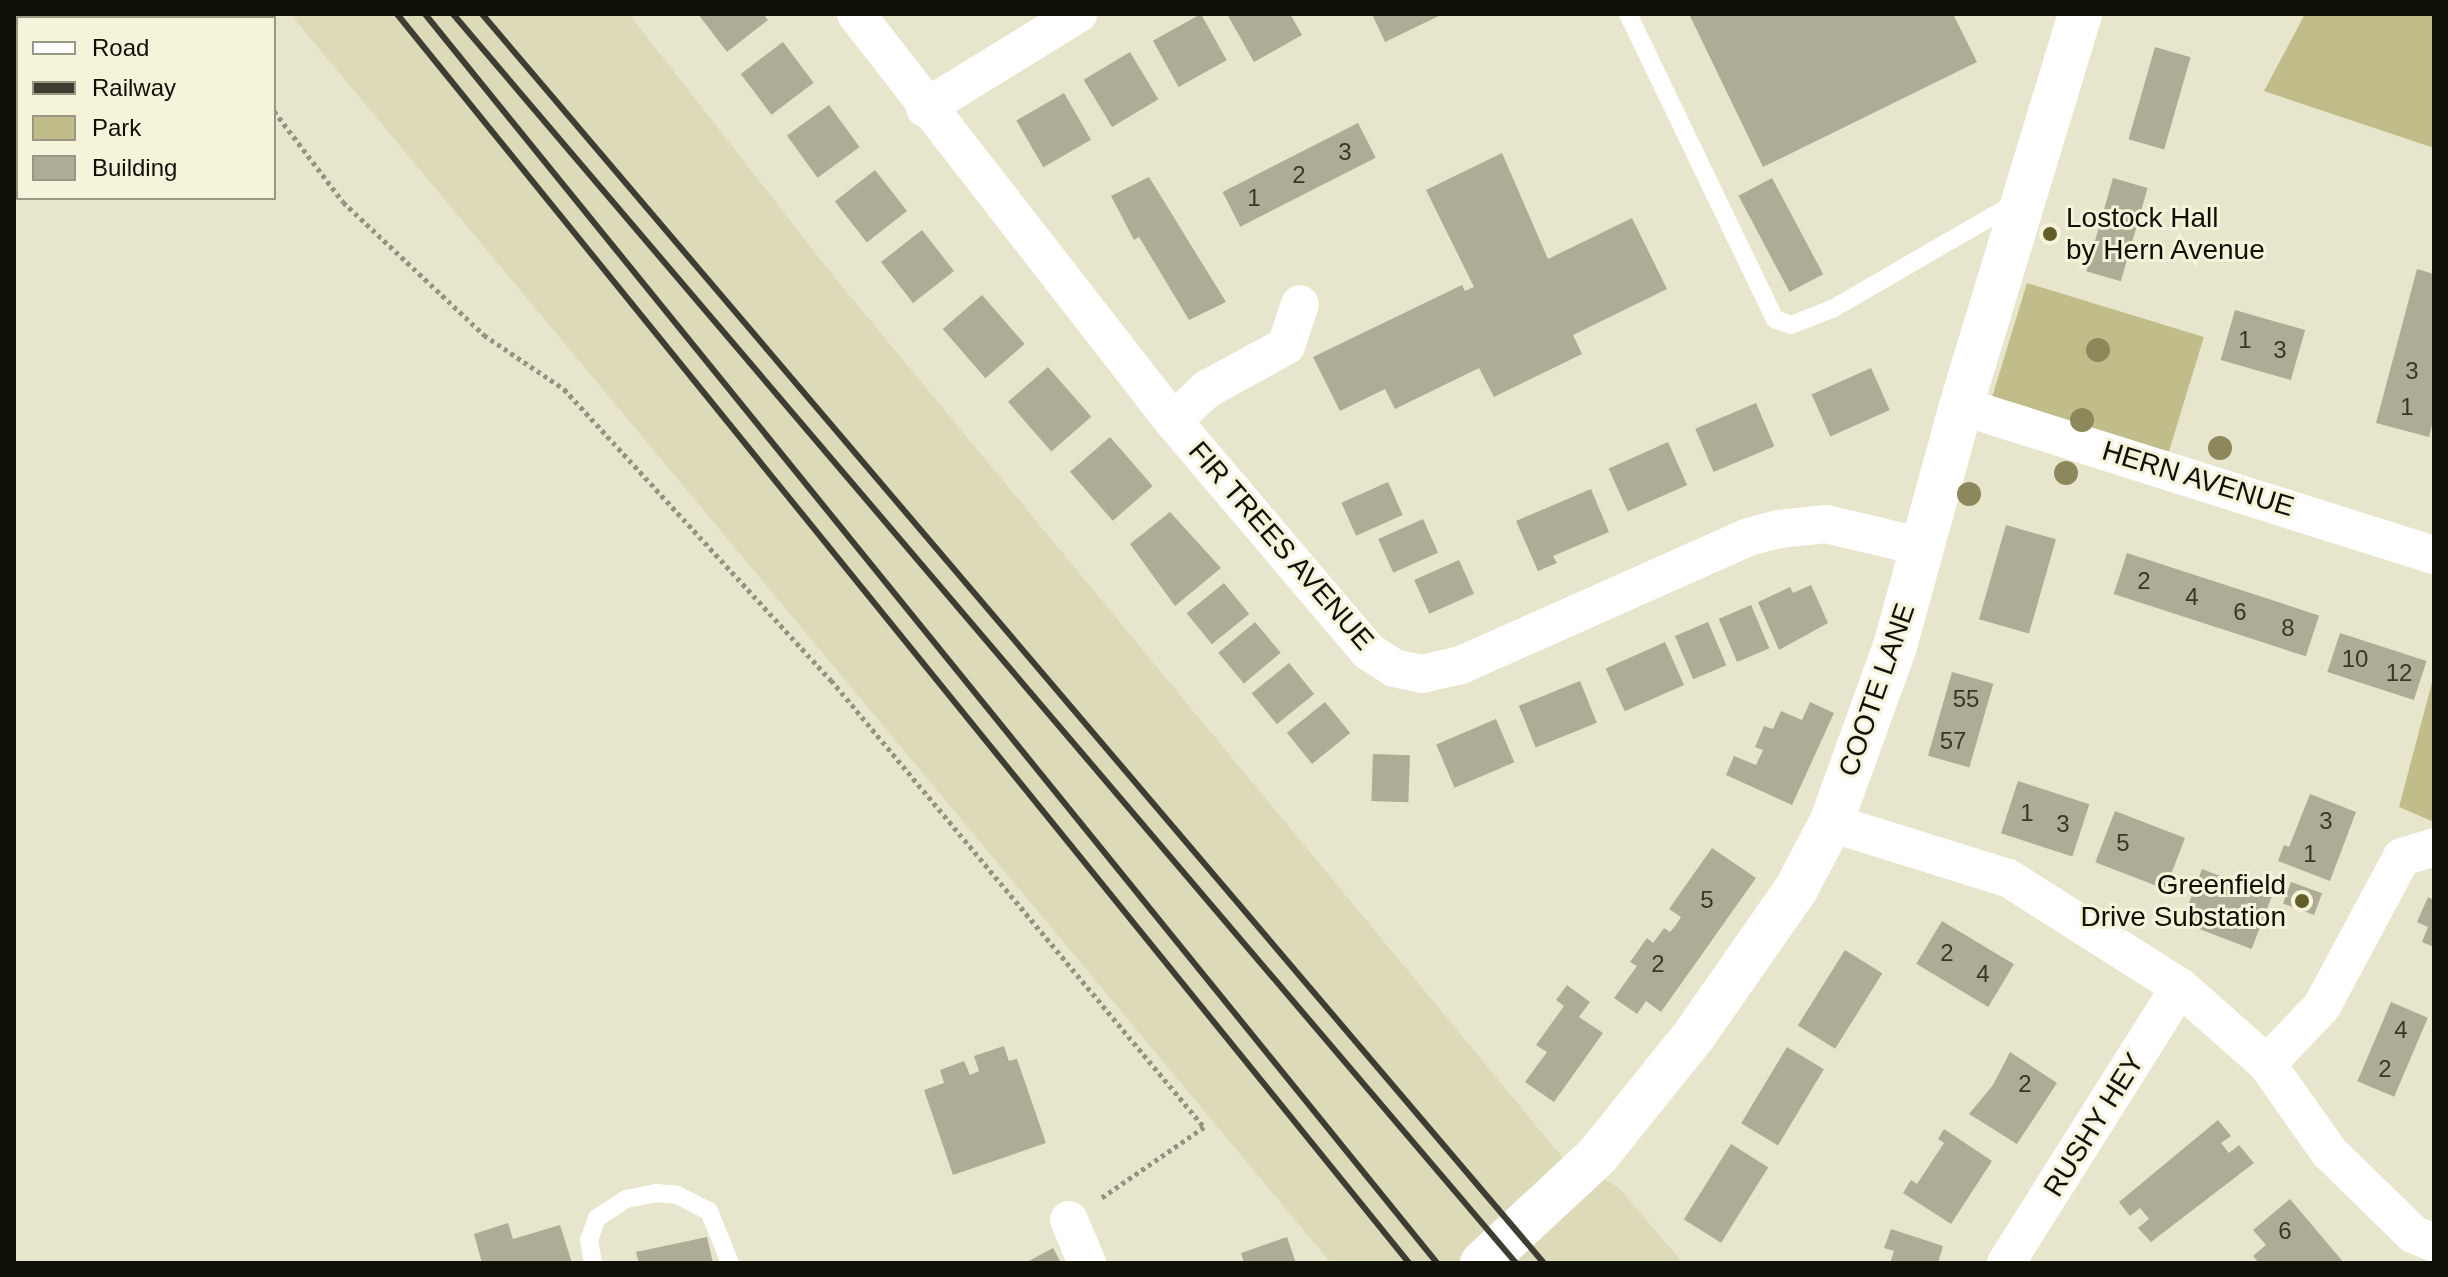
<!DOCTYPE html>
<style>
body{margin:0}
#map{position:relative;width:2448px;height:1277px;overflow:hidden;background:#e7e6cc;font-family:Helvetica,sans-serif}
div>[style]{position:absolute}
.built>*{inset:0;background:#dcdab9}
.green>*{inset:0;background:#c1bd8b;transform-origin:0 0}
.building>*{inset:0;background:#aeac94;transform-origin:0 0}
.path>*{height:5px;margin-top:-2.5px;transform-origin:0;background:repeating-linear-gradient(90deg,#93937f 0 4px,transparent 0 8px)}
.lane>*{height:18px;margin:-9px;padding:0 9px;transform-origin:9px;border-radius:9px;background:#fff}
.street>*{height:38px;margin:-19px;padding:0 19px;transform-origin:19px;border-radius:19px;background:#fff}
.secondary>*{height:44px;margin:-22px;padding:0 22px;transform-origin:22px;border-radius:22px;background:#fff}
.rail>*{height:6px;margin:-3px;padding:0 3px;transform-origin:3px;border-radius:3px;background:#3d3d31}
.trees>*{width:24px;height:24px;margin:-12px;border-radius:50%;background:#8c885c}
.dots>*{width:22px;height:22px;translate:-50% -50%;box-sizing:border-box;border:4px solid #f5f3d9;border-radius:50%}
span{translate:-50% -50%;white-space:nowrap;text-align:center;line-height:1.15;-webkit-text-stroke:6px #f5f3d9;paint-order:stroke}
.number-label{font-size:24px;color:#38372a}
.number-label span{-webkit-text-stroke-width:0}
.poi-label{font-size:28px;color:#101007}
.left{translate:0 -50%;text-align:left}
.right{translate:-100% -50%;text-align:right}
.street-label{font-size:28px;color:#101007}
.frame{position:absolute;inset:0;border:16px solid #101007;pointer-events:none}
.legend{position:absolute;left:16px;top:16px;width:260px;height:184px;box-sizing:border-box;background:#f5f3d9;border:2px solid #999885;margin:0;padding:10px 14px;list-style:none;font-size:24px;color:#101007}
.legend li{display:flex;align-items:center;gap:16px;height:40px}
.legend b{width:40px;border:2px solid #999885}
</style>
<div id="map">
<div class="built">
<i style="clip-path:polygon(290px 14px,629px 14px,827px 268px,1562px 1157px,1618px 1187px,1683px 1263px,1331px 1263px)"></i>
</div>
<div class="green">
<i style="clip-path:polygon(2305px 14px,2434px 14px,2434px 148px,2264px 91px)"></i>
<i style="left:2027px;top:283px;width:185px;height:120px;rotate:17deg"></i>
<i style="clip-path:polygon(2434px 675px,2434px 822px,2399px 807px)"></i>
</div>
<div class="building">
<i style="clip-path:polygon(698px 14px,763px 14px,768px 20px,727px 52px)"></i>
<i style="left:1201px;top:14px;width:53px;height:55px;rotate:61deg"></i>
<i style="clip-path:polygon(1227px 14px,1290px 14px,1302px 35px,1254px 62px)"></i>
<i style="clip-path:polygon(1372px 14px,1443px 14px,1385px 42px)"></i>
<i style="clip-path:polygon(1689px 14px,1953px 14px,1977px 62px,1763px 167px)"></i>
<i style="left:783px;top:42px;width:51px;height:53px;rotate:53deg"></i>
<i style="left:2155px;top:47px;width:37px;height:96px;rotate:16deg"></i>
<i style="left:1130px;top:52px;width:55px;height:54px;rotate:59deg"></i>
<i style="left:1064px;top:93px;width:54px;height:55px;rotate:60deg"></i>
<i style="left:829px;top:105px;width:52px;height:52px;rotate:54deg"></i>
<i style="left:1358px;top:123px;width:39px;height:152px;rotate:63deg"></i>
<i style="clip-path:polygon(1502px 153px,1548px 259px,1632px 218px,1667px 289px,1573px 335px,1582px 354px,1494px 397px,1479px 368px,1395px 409px,1385px 389px,1340px 411px,1313px 357px,1462px 285px,1465px 291px,1474px 287px,1426px 190px)"></i>
<i style="left:875px;top:170px;width:52px;height:51px;rotate:52deg"></i>
<i style="clip-path:polygon(1149px 177px,1226px 302px,1189px 320px,1139px 237px,1134px 240px,1111px 196px)"></i>
<i style="left:1772px;top:178px;width:109px;height:38px;rotate:62deg"></i>
<i style="left:2113px;top:178px;width:36px;height:97px;rotate:16deg"></i>
<i style="left:922px;top:230px;width:52px;height:52px;rotate:52deg"></i>
<i style="clip-path:polygon(2417px 269px,2434px 274px,2434px 417px,2429px 437px,2376px 423px)"></i>
<i style="left:982px;top:295px;width:65px;height:52px;rotate:49deg"></i>
<i style="left:2235px;top:310px;width:73px;height:52px;rotate:16deg"></i>
<i style="left:1048px;top:367px;width:66px;height:53px;rotate:49deg"></i>
<i style="left:1871px;top:368px;width:46px;height:65px;rotate:66deg"></i>
<i style="left:1756px;top:403px;width:47px;height:66px;rotate:67deg"></i>
<i style="left:1110px;top:437px;width:65px;height:53px;rotate:49deg"></i>
<i style="left:1668px;top:442px;width:47px;height:65px;rotate:66deg"></i>
<i style="left:1388px;top:482px;width:36px;height:51px;rotate:66deg"></i>
<i style="clip-path:polygon(1591px 489px,1609px 532px,1553px 556px,1557px 563px,1538px 571px,1516px 521px)"></i>
<i style="clip-path:polygon(1170px 512px,1221px 568px,1175px 606px,1130px 544px)"></i>
<i style="left:1423px;top:519px;width:37px;height:49px;rotate:66deg"></i>
<i style="left:2006px;top:525px;width:52px;height:98px;rotate:16deg"></i>
<i style="left:2127px;top:553px;width:202px;height:43px;rotate:18deg"></i>
<i style="left:1459px;top:560px;width:37px;height:49px;rotate:66deg"></i>
<i style="left:1224px;top:583px;width:40px;height:48px;rotate:51deg"></i>
<i style="clip-path:polygon(1811px 585px,1828px 623px,1779px 650px,1758px 602px,1790px 587px,1793px 593px)"></i>
<i style="left:1751px;top:605px;width:47px;height:35px;rotate:67deg"></i>
<i style="left:1255px;top:622px;width:40px;height:48px;rotate:50deg"></i>
<i style="left:1708px;top:622px;width:47px;height:36px;rotate:67deg"></i>
<i style="left:2340px;top:633px;width:91px;height:41px;rotate:18deg"></i>
<i style="left:1665px;top:642px;width:47px;height:65px;rotate:66deg"></i>
<i style="left:1289px;top:663px;width:40px;height:48px;rotate:51deg"></i>
<i style="left:1952px;top:672px;width:43px;height:87px;rotate:16deg"></i>
<i style="left:1580px;top:681px;width:45px;height:66px;rotate:68deg"></i>
<i style="left:1325px;top:702px;width:40px;height:49px;rotate:51deg"></i>
<i style="clip-path:polygon(1810px 702px,1834px 713px,1792px 805px,1726px 775px,1734px 756px,1756px 765px,1763px 750px,1755px 747px,1764px 726px,1773px 729px,1781px 711px,1802px 720px)"></i>
<i style="left:1496px;top:719px;width:47px;height:65px;rotate:67deg"></i>
<i style="left:1373px;top:754px;width:37px;height:47px;rotate:2deg"></i>
<i style="left:2018px;top:781px;width:75px;height:55px;rotate:18deg"></i>
<i style="clip-path:polygon(2310px 794px,2356px 812px,2330px 881px,2278px 861px,2284px 845px,2289px 847px)"></i>
<i style="left:2115px;top:811px;width:75px;height:55px;rotate:21deg"></i>
<i style="clip-path:polygon(1712px 848px,1756px 878px,1661px 1012px,1646px 1001px,1637px 1014px,1614px 998px,1637px 966px,1630px 962px,1647px 938px,1653px 943px,1664px 928px,1670px 932px,1676px 925px,1681px 917px,1669px 909px)"></i>
<i style="left:2202px;top:869px;width:75px;height:57px;rotate:21deg"></i>
<i style="left:2291px;top:882px;width:33px;height:23px;rotate:20deg"></i>
<i style="clip-path:polygon(2428px 897px,2434px 900px,2434px 947px,2422px 942px,2428px 927px,2417px 922px)"></i>
<i style="left:1942px;top:921px;width:84px;height:50px;rotate:31deg"></i>
<i style="left:1845px;top:950px;width:44px;height:89px;rotate:32deg"></i>
<i style="clip-path:polygon(1567px 985px,1590px 1002px,1579px 1017px,1603px 1033px,1554px 1102px,1525px 1082px,1547px 1052px,1536px 1045px,1564px 1006px,1556px 1000px)"></i>
<i style="left:2391px;top:1002px;width:40px;height:86px;rotate:23deg"></i>
<i style="clip-path:polygon(1004px 1046px,1009px 1061px,1017px 1059px,1046px 1143px,953px 1175px,924px 1090px,944px 1083px,940px 1070px,964px 1061px,970px 1075px,979px 1071px,974px 1056px)"></i>
<i style="left:1787px;top:1047px;width:43px;height:89px;rotate:31deg"></i>
<i style="clip-path:polygon(2010px 1052px,2057px 1083px,2017px 1144px,1969px 1114px,1993px 1085px)"></i>
<i style="clip-path:polygon(2218px 1120px,2231px 1136px,2221px 1143px,2229px 1153px,2239px 1145px,2254px 1163px,2151px 1242px,2138px 1228px,2149px 1219px,2140px 1208px,2130px 1216px,2119px 1202px)"></i>
<i style="clip-path:polygon(1944px 1129px,1992px 1161px,1951px 1224px,1903px 1193px,1911px 1180px,1917px 1184px,1944px 1143px,1938px 1139px)"></i>
<i style="left:1731px;top:1144px;width:44px;height:89px;rotate:32deg"></i>
<i style="clip-path:polygon(2290px 1199px,2344px 1263px,2259px 1263px,2253px 1256px,2266px 1245px,2253px 1230px)"></i>
<i style="clip-path:polygon(508px 1223px,513px 1239px,560px 1225px,572px 1263px,482px 1263px,474px 1234px)"></i>
<i style="clip-path:polygon(1891px 1229px,1943px 1246px,1938px 1263px,1890px 1263px,1894px 1251px,1884px 1248px)"></i>
<i style="clip-path:polygon(707px 1237px,713px 1263px,639px 1263px,636px 1252px)"></i>
<i style="clip-path:polygon(1287px 1237px,1296px 1263px,1244px 1263px,1241px 1253px)"></i>
<i style="clip-path:polygon(1053px 1248px,1061px 1263px,1025px 1263px)"></i>
</div>
<div class="path">
<i style="left:200px;top:14px;width:5px;rotate:53deg"></i>
<i style="left:274px;top:111px;width:114px;rotate:52.8deg"></i>
<i style="left:343px;top:202px;width:194px;rotate:43.3deg"></i>
<i style="left:484px;top:335px;width:97px;rotate:34deg"></i>
<i style="left:564px;top:389px;width:395px;rotate:47.5deg"></i>
<i style="left:831px;top:680px;width:582px;rotate:50.16deg"></i>
<i style="left:1204px;top:1127px;width:125px;rotate:145.4deg"></i>
</div>
<div class="lane">
<i style="left:1628px;top:14px;width:339px;rotate:64.3deg"></i>
<i style="left:1775px;top:319px;width:17px;rotate:21deg"></i>
<i style="left:1791px;top:325px;width:46px;rotate:-21.6deg"></i>
<i style="left:1834px;top:308px;width:211px;rotate:-30.1deg"></i>
<i style="left:593px;top:1263px;width:23px;rotate:-100deg"></i>
<i style="left:589px;top:1240px;width:23px;rotate:-70deg"></i>
<i style="left:597px;top:1218px;width:35px;rotate:-33deg"></i>
<i style="left:626px;top:1199px;width:31px;rotate:-11deg"></i>
<i style="left:656px;top:1193px;width:21px;rotate:5deg"></i>
<i style="left:677px;top:1195px;width:36px;rotate:27deg"></i>
<i style="left:709px;top:1211px;width:56px;rotate:68deg"></i>
</div>
<div class="street">
<i style="left:856px;top:14px;width:516px;rotate:52.09deg"></i>
<i style="left:1173px;top:421px;width:302px;rotate:49.7deg"></i>
<i style="left:1368px;top:651px;width:31px;rotate:33deg"></i>
<i style="left:1394px;top:668px;width:29px;rotate:12deg"></i>
<i style="left:1422px;top:674px;width:40px;rotate:-13deg"></i>
<i style="left:1461px;top:665px;width:315px;rotate:-24deg"></i>
<i style="left:1749px;top:537px;width:31px;rotate:-15deg"></i>
<i style="left:1779px;top:529px;width:47px;rotate:-6.1deg"></i>
<i style="left:1826px;top:524px;width:100px;rotate:13.3deg"></i>
<i style="left:925px;top:108px;width:180px;rotate:-31.6deg"></i>
<i style="left:1961px;top:406px;width:496px;rotate:17.5deg"></i>
<i style="left:1173px;top:421px;width:47px;rotate:-43.3deg"></i>
<i style="left:1207px;top:389px;width:90px;rotate:-28.6deg"></i>
<i style="left:1286px;top:346px;width:44px;rotate:-71.6deg"></i>
<i style="left:1831px;top:823px;width:185px;rotate:17.3deg"></i>
<i style="left:2008px;top:878px;width:204px;rotate:32.4deg"></i>
<i style="left:2180px;top:987px;width:116px;rotate:41.5deg"></i>
<i style="left:2267px;top:1064px;width:108px;rotate:54.8deg"></i>
<i style="left:2329px;top:1152px;width:117px;rotate:44.3deg"></i>
<i style="left:2413px;top:1234px;width:23px;rotate:23deg"></i>
<i style="left:2267px;top:1064px;width:80px;rotate:-46.5deg"></i>
<i style="left:2322px;top:1006px;width:169px;rotate:-61.8deg"></i>
<i style="left:2402px;top:857px;width:34px;rotate:-17deg"></i>
<i style="left:1069px;top:1220px;width:47px;rotate:67.3deg"></i>
<i style="left:2006px;top:1263px;width:326px;rotate:-57.8deg"></i>
</div>
<div class="secondary">
<i style="left:1482px;top:1263px;width:157px;rotate:-42.9deg"></i>
<i style="left:1597px;top:1156px;width:156px;rotate:-51.2deg"></i>
<i style="left:1695px;top:1034px;width:177px;rotate:-55.1deg"></i>
<i style="left:1796px;top:889px;width:75px;rotate:-62.1deg"></i>
<i style="left:1831px;top:823px;width:188px;rotate:-70.1deg"></i>
<i style="left:1895px;top:646px;width:249px;rotate:-74.6deg"></i>
<i style="left:1961px;top:406px;width:410px;rotate:-73.1deg"></i>
</div>
<div class="rail">
<i style="left:397px;top:14px;width:1608px;rotate:50.98deg"></i>
<i style="left:425px;top:14px;width:1608px;rotate:50.98deg"></i>
<i style="left:453px;top:14px;width:1640px;rotate:49.6deg"></i>
<i style="left:482px;top:14px;width:1639px;rotate:49.63deg"></i>
</div>
<div class="trees">
<i style="left:2098px;top:350px"></i>
<i style="left:2082px;top:420px"></i>
<i style="left:2220px;top:448px"></i>
<i style="left:2066px;top:473px"></i>
<i style="left:1969px;top:494px"></i>
</div>
<div class="dots">
<i style="left:2050px;top:234px;background:#625e2a"></i>
<i style="left:2302px;top:901px;background:#625e2a"></i>
</div>
<div class="number-label">
<span style="left:1345px;top:152px">3</span>
<span style="left:1299px;top:175px">2</span>
<span style="left:1254px;top:198px">1</span>
<span style="left:2245px;top:340px">1</span>
<span style="left:2280px;top:350px">3</span>
<span style="left:2412px;top:371px">3</span>
<span style="left:2407px;top:407px">1</span>
<span style="left:2144px;top:581px">2</span>
<span style="left:2192px;top:597px">4</span>
<span style="left:2240px;top:612px">6</span>
<span style="left:2288px;top:628px">8</span>
<span style="left:2355px;top:659px">10</span>
<span style="left:2399px;top:673px">12</span>
<span style="left:1966px;top:699px">55</span>
<span style="left:1953px;top:741px">57</span>
<span style="left:2027px;top:813px">1</span>
<span style="left:2326px;top:821px">3</span>
<span style="left:2063px;top:824px">3</span>
<span style="left:2123px;top:843px">5</span>
<span style="left:2310px;top:854px">1</span>
<span style="left:1707px;top:900px">5</span>
<span style="left:1947px;top:953px">2</span>
<span style="left:1658px;top:964px">2</span>
<span style="left:1983px;top:974px">4</span>
<span style="left:2401px;top:1030px">4</span>
<span style="left:2385px;top:1069px">2</span>
<span style="left:2025px;top:1084px">2</span>
<span style="left:2285px;top:1231px">6</span>
</div>
<div class="poi-label">
<span class="left" style="left:2066px;top:234px">Lostock Hall<br>by Hern Avenue</span>
<span class="right" style="left:2286px;top:901px">Greenfield<br>Drive Substation</span>
</div>
<div class="street-label">
<span style="left:2198px;top:479px;rotate:17deg">HERN AVENUE</span>
<span style="left:1281px;top:546px;rotate:49deg">FIR TREES AVENUE</span>
<span style="left:1877px;top:690px;rotate:-71deg">COOTE LANE</span>
<span style="left:2094px;top:1125px;rotate:-58deg">RUSHY HEY</span>
</div>
<div class="frame"></div>
<ul class="legend">
<li><b style="height:10px;background:#fff"></b>Road</li>
<li><b style="height:10px;background:#3d3d31"></b>Railway</li>
<li><b style="height:22px;background:#c1bd8b"></b>Park</li>
<li><b style="height:22px;background:#aeac94"></b>Building</li>
</ul>
</div>
